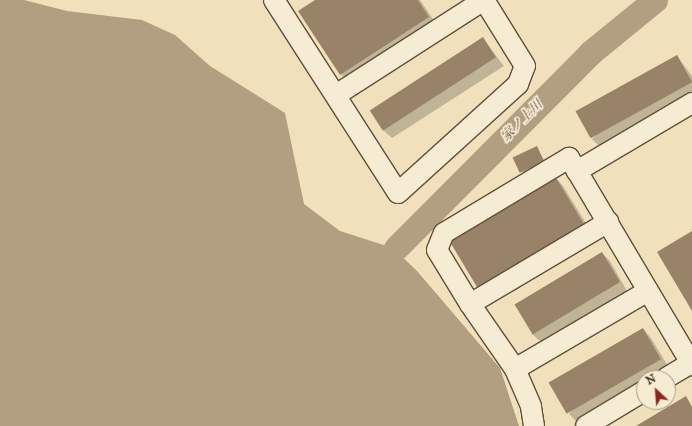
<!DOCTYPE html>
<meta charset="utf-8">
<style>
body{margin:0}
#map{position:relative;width:692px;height:426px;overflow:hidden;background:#f0e1bc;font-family:"IM FELL Great Primer","Noto Serif JP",serif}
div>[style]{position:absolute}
.water>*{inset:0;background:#b29e81}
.shadow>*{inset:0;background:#0003}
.river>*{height:25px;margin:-12.5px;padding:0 12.5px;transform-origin:12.5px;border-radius:12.5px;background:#b29e81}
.building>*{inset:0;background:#988268;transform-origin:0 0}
.roads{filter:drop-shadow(1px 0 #674d3a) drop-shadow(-1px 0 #674d3a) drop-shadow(0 1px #674d3a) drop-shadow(0 -1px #674d3a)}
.minor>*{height:20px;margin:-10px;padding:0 10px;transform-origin:10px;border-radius:10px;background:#f5ecd3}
span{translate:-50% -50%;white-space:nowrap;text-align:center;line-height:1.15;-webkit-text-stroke:3.5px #f5ecd3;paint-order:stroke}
.water-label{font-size:13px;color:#634a36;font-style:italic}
.north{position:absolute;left:636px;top:370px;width:40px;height:40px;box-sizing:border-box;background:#f5ecd3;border:1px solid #aa9984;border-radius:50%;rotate:334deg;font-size:11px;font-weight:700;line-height:16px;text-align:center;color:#391c0e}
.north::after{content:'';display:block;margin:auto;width:14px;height:18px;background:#8f2418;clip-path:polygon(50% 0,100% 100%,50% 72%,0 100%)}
</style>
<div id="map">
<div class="water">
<i style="clip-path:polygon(0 0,24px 0,67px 11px,142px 20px,175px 35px,210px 66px,285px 113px,304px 204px,340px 231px,393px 248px,417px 271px,500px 368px,519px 426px,0 426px)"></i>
</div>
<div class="shadow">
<i style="clip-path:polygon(317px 0,420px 0,437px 25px,349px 82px,341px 74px)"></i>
<i style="clip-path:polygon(483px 39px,504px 66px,392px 138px,383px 130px)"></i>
<i style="clip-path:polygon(677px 56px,692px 76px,692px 95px,601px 148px,592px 139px)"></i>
<i style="clip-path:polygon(536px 147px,547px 165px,526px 176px,522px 172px)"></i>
<i style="clip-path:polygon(555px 177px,563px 186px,594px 236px,489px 299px)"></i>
<i style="clip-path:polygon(602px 253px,610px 261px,627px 291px,541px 342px,532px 334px)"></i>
<i style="clip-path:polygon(643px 329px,651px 338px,669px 368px,652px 378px,644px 378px,644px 383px,577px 422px,569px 414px)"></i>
</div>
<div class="river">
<i style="left:396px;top:248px;width:275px;rotate:-45.1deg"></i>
<i style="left:590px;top:53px;width:84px;rotate:-39.2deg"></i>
</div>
<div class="building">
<i style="clip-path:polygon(315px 0,418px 0,429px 17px,340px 75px,298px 11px)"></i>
<i style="left:483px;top:37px;width:24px;height:135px;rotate:57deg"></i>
<i style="left:677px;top:55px;width:31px;height:116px;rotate:61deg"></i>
<i style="left:537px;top:146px;width:17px;height:27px;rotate:65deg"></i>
<i style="left:555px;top:176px;width:61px;height:124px;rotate:59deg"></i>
<i style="clip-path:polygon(692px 231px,692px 311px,657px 252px)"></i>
<i style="left:602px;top:252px;width:35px;height:102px;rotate:59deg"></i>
<i style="left:643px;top:328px;width:36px;height:109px;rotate:60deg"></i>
<i style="clip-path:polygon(686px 396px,692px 407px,692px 426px,636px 426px)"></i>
</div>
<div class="roads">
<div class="minor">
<i style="left:274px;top:0;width:229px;rotate:57.3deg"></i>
<i style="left:398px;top:193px;width:162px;rotate:-42.2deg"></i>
<i style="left:518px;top:84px;width:19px;rotate:-69deg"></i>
<i style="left:525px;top:66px;width:78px;rotate:-121.8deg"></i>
<i style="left:336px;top:95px;width:176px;rotate:-32.7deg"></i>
<i style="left:692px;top:103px;width:134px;rotate:149.4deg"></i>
<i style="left:577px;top:171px;width:226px;rotate:59.3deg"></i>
<i style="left:470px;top:304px;width:161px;rotate:-30.7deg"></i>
<i style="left:515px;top:369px;width:154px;rotate:-30.4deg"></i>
<i style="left:666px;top:378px;width:29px;rotate:-31deg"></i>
<i style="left:534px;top:426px;width:20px;rotate:-99deg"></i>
<i style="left:531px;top:406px;width:40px;rotate:-113.4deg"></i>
<i style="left:515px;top:369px;width:79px;rotate:-124.7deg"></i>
<i style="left:470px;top:304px;width:63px;rotate:-121.4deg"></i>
<i style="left:437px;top:250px;width:18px;rotate:-68deg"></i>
<i style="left:444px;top:233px;width:146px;rotate:-31deg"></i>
<i style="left:569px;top:158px;width:15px;rotate:58deg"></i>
<i style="left:586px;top:426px;width:68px;rotate:-31.1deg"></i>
</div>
</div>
<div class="water-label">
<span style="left:522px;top:121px;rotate:-45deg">家ノ上川</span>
</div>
<div class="north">N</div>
</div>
